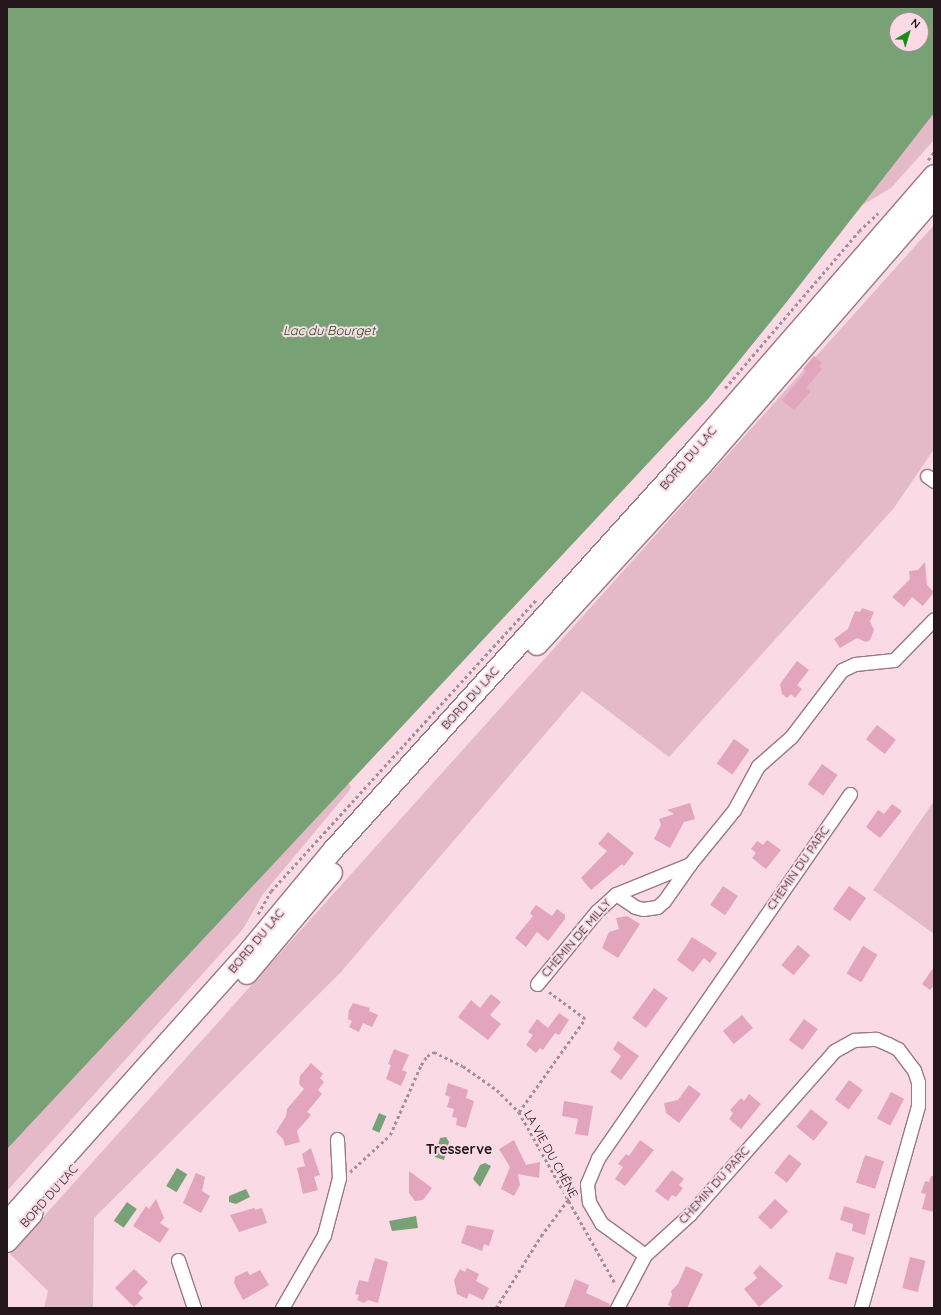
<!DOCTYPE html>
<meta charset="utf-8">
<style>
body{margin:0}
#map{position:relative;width:941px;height:1315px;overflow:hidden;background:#fadbe5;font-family:Quicksand,sans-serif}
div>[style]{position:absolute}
.green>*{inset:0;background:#e4bac8}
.water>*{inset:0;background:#78a175;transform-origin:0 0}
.building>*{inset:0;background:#e2a5bb;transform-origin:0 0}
.path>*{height:2.5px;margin-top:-1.25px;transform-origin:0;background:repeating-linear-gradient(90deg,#a68e97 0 3px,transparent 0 6px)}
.roads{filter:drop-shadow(1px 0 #9b7884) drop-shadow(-1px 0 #9b7884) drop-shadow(0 1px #9b7884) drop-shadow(0 -1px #9b7884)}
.minor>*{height:13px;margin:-6.5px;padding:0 6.5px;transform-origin:6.5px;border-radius:6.5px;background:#fff}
.primary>*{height:20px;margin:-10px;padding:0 10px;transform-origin:10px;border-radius:10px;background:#fff}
span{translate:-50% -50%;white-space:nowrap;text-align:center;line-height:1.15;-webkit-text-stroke:4px #fadbe5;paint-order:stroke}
.street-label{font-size:12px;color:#24171c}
.water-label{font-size:13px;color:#144e14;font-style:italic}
.quarter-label{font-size:14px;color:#24171c;font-weight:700}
.frame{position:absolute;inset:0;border:8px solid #24171c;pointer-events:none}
.north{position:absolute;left:889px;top:12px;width:40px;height:40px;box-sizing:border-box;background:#fadbe5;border:1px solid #a48d95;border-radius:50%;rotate:38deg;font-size:11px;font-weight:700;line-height:16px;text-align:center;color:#24171c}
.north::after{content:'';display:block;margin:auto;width:14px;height:18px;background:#158e1a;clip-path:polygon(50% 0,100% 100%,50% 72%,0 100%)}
</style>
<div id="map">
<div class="green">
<i style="clip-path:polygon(934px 64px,934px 140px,891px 188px,844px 216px)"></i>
<i style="clip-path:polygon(934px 225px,934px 449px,894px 508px,669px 757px,582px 691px,341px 972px,94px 1218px,93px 1308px,44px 1308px,48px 1291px,10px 1254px)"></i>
<i style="clip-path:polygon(338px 768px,351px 787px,349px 791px,263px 894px,243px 929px,7px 1191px,7px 1014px)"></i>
<i style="clip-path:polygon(934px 801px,934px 934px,873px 890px)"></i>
</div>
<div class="water">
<i style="clip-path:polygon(evenodd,7px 7px,934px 7px,934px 113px,785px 304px,708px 399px,7px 1149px,7px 7px,897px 20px,921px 20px,921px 44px,897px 44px,897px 20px)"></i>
<i style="left:379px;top:1113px;width:8px;height:18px;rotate:23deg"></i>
<i style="clip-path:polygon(446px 1137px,449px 1142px,444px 1160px,435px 1157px,440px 1138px)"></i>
<i style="clip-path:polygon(485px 1163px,491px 1166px,480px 1187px,473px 1179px,480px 1165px)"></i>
<i style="left:177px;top:1168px;width:12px;height:21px;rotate:31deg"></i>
<i style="clip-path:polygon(246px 1189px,250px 1197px,236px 1204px,229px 1202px,229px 1196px)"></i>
<i style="left:127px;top:1202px;width:12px;height:23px;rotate:35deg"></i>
<i style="clip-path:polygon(416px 1216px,418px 1228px,392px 1231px,389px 1221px)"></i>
</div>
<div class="building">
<i style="clip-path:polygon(814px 356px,822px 363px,819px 367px,822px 369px,806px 388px,811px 391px,794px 410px,782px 400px,806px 372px,803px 369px)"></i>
<i style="clip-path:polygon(925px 562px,927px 585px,934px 592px,923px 606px,912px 597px,904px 607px,892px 597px,910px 579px,909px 571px,918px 570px)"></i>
<i style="clip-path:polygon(862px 608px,874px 612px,870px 621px,874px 630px,870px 640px,866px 642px,857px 638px,840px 648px,834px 639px,848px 629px,855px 611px,860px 612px)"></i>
<i style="clip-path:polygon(797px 661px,809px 670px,797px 685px,802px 689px,795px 698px,791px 694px,787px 698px,782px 694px,780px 684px)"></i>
<i style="left:877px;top:725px;width:24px;height:18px;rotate:38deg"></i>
<i style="left:734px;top:739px;width:19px;height:30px;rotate:35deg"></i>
<i style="left:822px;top:764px;width:19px;height:25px;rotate:35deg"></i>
<i style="clip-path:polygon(690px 803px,695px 819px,684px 822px,670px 848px,654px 839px,661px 825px,659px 819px,674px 814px,667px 810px)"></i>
<i style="clip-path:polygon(892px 804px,902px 811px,880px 838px,866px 827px,878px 810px,884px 814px)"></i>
<i style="clip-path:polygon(608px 832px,634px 853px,624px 866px,622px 864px,591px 890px,581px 878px,607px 851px,598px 844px)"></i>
<i style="clip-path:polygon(767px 840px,781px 850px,766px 869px,752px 858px,756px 853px,751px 849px,757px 841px,763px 845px)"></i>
<i style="left:723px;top:886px;width:18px;height:23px;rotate:34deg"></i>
<i style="left:849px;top:886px;width:21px;height:28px;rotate:35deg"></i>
<i style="clip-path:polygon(536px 905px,552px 916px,557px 909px,565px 915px,565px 919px,548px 941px,537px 932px,526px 947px,515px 938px,533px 916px,530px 913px)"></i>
<i style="clip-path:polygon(627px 916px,640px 924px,618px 958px,602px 948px,609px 932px,619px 929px,616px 918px)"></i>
<i style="clip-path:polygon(692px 937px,717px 953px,710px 963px,704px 958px,693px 972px,677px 960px)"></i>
<i style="left:798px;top:945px;width:16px;height:26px;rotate:40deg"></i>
<i style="left:863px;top:946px;width:17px;height:32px;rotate:31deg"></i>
<i style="clip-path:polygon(934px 967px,934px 985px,930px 990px,922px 984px)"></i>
<i style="left:654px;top:988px;width:17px;height:37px;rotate:36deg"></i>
<i style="clip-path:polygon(491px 994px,501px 1002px,490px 1015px,501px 1024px,488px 1040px,458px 1017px,471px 1000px,480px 1008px)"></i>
<i style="clip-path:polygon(353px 1003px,370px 1008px,369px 1011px,378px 1015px,372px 1027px,363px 1023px,359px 1032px,349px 1027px,352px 1021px,348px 1019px,349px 1010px)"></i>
<i style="clip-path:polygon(559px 1013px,569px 1020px,559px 1035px,555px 1033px,543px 1050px,540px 1048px,536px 1053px,526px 1045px,533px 1035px,528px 1032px,537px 1019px,548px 1028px)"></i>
<i style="left:742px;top:1015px;width:17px;height:25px;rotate:50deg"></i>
<i style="left:804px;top:1019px;width:17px;height:26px;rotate:36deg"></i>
<i style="clip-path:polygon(618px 1041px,639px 1056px,621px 1080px,610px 1072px,621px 1056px,613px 1049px)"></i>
<i style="clip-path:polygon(394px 1049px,409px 1055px,402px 1070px,407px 1072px,401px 1086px,386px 1079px,391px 1065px,388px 1064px)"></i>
<i style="clip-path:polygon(311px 1063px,323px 1074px,320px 1078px,324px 1082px,318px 1090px,322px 1094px,307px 1112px,311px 1115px,297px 1131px,300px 1142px,285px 1146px,283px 1139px,276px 1132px,286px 1116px,287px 1109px,304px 1089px,299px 1084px,300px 1076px)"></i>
<i style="left:849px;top:1080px;width:17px;height:24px;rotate:36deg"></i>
<i style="clip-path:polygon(448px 1083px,468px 1090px,466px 1098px,474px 1101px,466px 1128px,456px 1125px,457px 1118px,452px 1117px,454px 1109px,447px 1107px,450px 1097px,445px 1095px)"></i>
<i style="clip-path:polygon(689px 1085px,701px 1094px,679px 1123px,666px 1113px,664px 1103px,678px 1100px)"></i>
<i style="left:891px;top:1092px;width:15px;height:30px;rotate:28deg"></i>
<i style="clip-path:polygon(749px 1094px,761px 1104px,741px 1129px,729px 1119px,733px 1113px,730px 1110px,741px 1098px,744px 1101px)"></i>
<i style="clip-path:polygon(564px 1101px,593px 1106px,588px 1136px,575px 1134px,578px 1119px,562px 1116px)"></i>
<i style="left:811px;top:1109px;width:22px;height:23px;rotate:39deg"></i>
<i style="clip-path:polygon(514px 1140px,526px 1165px,540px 1162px,539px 1178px,518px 1174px,520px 1185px,514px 1196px,501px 1189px,510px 1167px,499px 1149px)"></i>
<i style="clip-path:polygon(640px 1140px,654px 1150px,625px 1186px,615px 1179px,623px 1167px,618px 1164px,626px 1154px,629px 1156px)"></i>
<i style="clip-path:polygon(311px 1148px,320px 1175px,314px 1177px,318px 1190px,303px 1194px,297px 1168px,305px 1166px,302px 1154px)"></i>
<i style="left:789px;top:1154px;width:16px;height:24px;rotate:38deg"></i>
<i style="left:865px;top:1155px;width:20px;height:29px;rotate:18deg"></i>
<i style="clip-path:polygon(672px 1170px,684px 1179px,679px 1185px,683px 1188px,676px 1197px,672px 1195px,668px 1201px,655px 1191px)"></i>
<i style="clip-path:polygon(409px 1171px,432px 1188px,423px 1200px,415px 1201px,409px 1193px)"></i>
<i style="clip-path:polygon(196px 1173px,205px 1177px,202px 1191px,210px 1196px,201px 1213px,183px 1203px)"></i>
<i style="clip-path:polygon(931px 1176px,934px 1176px,934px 1212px,922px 1209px,926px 1194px,921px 1193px,925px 1181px,929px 1182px)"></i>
<i style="clip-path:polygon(156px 1199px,164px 1218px,160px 1223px,169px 1229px,160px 1243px,133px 1226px,146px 1206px,149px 1209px)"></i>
<i style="left:775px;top:1199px;width:18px;height:25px;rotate:43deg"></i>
<i style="clip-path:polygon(844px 1206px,870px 1214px,865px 1235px,852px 1231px,853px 1224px,840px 1220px)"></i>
<i style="clip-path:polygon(254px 1208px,255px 1210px,262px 1208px,267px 1223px,239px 1232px,230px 1215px)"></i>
<i style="clip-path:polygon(467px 1225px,494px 1230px,489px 1246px,484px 1244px,482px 1251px,461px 1243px)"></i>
<i style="left:836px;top:1252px;width:19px;height:28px;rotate:16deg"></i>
<i style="left:910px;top:1257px;width:16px;height:32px;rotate:14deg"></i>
<i style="clip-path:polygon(375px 1258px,388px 1262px,378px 1303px,368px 1300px,364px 1303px,357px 1300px,359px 1295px,355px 1294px,359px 1280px,368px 1282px)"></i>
<i style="clip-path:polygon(760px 1265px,783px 1286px,759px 1307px,744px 1289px,757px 1278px,753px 1273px)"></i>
<i style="clip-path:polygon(686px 1266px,703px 1274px,687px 1308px,674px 1308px,668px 1305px,672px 1295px,671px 1291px,678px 1284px)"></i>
<i style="clip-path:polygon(467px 1268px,479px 1274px,476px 1281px,489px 1288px,483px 1300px,469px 1293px,467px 1299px,457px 1294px,454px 1280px,460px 1269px,465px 1272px)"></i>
<i style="clip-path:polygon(134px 1269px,148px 1282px,138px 1293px,143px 1298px,134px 1307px,115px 1288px)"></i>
<i style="clip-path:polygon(260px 1270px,269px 1285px,243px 1300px,234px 1283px,235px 1277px,247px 1271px,250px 1275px)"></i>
<i style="clip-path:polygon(575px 1279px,589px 1285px,586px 1293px,610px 1304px,609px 1308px,564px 1308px)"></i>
</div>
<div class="path">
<i style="left:928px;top:160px;width:10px;rotate:-53deg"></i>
<i style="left:725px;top:388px;width:206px;rotate:-49.5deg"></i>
<i style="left:859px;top:231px;width:26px;rotate:-43deg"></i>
<i style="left:258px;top:914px;width:26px;rotate:-61deg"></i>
<i style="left:271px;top:891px;width:395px;rotate:-47.7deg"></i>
<i style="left:519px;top:1112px;width:114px;rotate:-54.6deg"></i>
<i style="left:585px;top:1019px;width:47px;rotate:-143.6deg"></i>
<i style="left:350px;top:1172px;width:54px;rotate:-42.8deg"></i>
<i style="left:390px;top:1135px;width:77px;rotate:-66.1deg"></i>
<i style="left:421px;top:1065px;width:11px;rotate:-56deg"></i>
<i style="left:427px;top:1056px;width:8px;rotate:-30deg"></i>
<i style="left:434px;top:1052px;width:32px;rotate:26deg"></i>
<i style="left:463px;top:1066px;width:42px;rotate:35.2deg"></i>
<i style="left:497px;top:1090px;width:31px;rotate:45deg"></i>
<i style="left:519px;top:1112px;width:198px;rotate:60.7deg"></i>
<i style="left:496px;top:1308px;width:85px;rotate:-58deg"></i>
<i style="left:541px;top:1236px;width:44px;rotate:-53.4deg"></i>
<i style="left:567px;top:1201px;width:12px;rotate:-42deg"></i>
</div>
<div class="roads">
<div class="minor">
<i style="left:927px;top:476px;width:9px;rotate:36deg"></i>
<i style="left:850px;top:794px;width:443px;rotate:124.7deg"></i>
<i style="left:598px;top:1158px;width:28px;rotate:113deg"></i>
<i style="left:587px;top:1184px;width:18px;rotate:84deg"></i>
<i style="left:589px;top:1202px;width:24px;rotate:60deg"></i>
<i style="left:601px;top:1223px;width:54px;rotate:36deg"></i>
<i style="left:645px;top:1255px;width:61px;rotate:-42.3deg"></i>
<i style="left:690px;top:1214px;width:217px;rotate:-48.5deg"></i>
<i style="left:834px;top:1051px;width:23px;rotate:-29deg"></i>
<i style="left:854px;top:1040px;width:22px;rotate:-3deg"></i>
<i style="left:876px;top:1039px;width:13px;rotate:23deg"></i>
<i style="left:888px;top:1044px;width:11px;rotate:27deg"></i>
<i style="left:898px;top:1049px;width:26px;rotate:53deg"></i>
<i style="left:914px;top:1070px;width:13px;rotate:72deg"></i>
<i style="left:918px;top:1082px;width:24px;rotate:90deg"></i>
<i style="left:918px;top:1106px;width:210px;rotate:105.8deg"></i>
<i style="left:616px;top:894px;width:23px;rotate:34deg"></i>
<i style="left:635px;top:907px;width:8px;rotate:14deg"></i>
<i style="left:643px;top:909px;width:14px;rotate:-8deg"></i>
<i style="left:657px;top:907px;width:9px;rotate:-41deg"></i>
<i style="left:664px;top:901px;width:45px;rotate:-54.9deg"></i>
<i style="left:537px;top:984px;width:94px;rotate:-50.6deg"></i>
<i style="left:597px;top:911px;width:25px;rotate:-42deg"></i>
<i style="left:616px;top:894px;width:80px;rotate:-22.1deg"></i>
<i style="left:690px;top:864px;width:70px;rotate:-50.8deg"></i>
<i style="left:734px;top:810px;width:50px;rotate:-61.4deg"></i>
<i style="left:758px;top:766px;width:44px;rotate:-41.3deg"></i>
<i style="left:791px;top:737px;width:84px;rotate:-52.7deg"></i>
<i style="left:842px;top:670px;width:14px;rotate:-25deg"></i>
<i style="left:855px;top:664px;width:39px;rotate:-6deg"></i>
<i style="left:894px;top:660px;width:57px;rotate:-45.7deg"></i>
<i style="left:178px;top:1260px;width:51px;rotate:71.6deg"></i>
<i style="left:282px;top:1308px;width:84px;rotate:-60.1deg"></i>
<i style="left:324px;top:1235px;width:59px;rotate:-75.3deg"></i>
<i style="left:339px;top:1178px;width:39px;rotate:-93deg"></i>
<i style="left:617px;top:1308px;width:60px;rotate:-62.2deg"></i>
</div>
<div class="primary">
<i style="left:537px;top:645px;width:244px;rotate:-47.5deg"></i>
<i style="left:702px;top:465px;width:354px;rotate:-49deg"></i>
<i style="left:247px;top:974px;width:132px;rotate:-49.9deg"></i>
<i style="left:7px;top:1222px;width:365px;rotate:-48.2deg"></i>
<i style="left:250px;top:950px;width:131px;rotate:-50.3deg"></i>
<i style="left:334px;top:849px;width:538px;rotate:-47.86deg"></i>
<i style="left:695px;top:450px;width:364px;rotate:-49deg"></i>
<i style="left:7px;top:1242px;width:38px;rotate:-48deg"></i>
</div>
</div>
<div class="street-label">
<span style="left:688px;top:458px;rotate:-49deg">BORD DU LAC</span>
<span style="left:470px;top:698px;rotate:-48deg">BORD DU LAC</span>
<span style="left:798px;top:868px;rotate:-55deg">CHEMIN DU PARC</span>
<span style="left:576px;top:938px;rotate:-49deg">CHEMIN DE MILLY</span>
<span style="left:256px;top:941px;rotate:-50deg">BORD DU LAC</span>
<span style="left:551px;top:1154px;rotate:61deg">LA VIE DU CHÊNE</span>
<span style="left:714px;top:1185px;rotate:-48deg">CHEMIN DU PARC</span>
<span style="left:49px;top:1196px;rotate:-48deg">BORD DU LAC</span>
</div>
<div class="water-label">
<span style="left:329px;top:330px">Lac du Bourget</span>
</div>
<div class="quarter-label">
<span style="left:459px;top:1149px">Tresserve</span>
</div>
<div class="frame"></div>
<div class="north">N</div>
</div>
